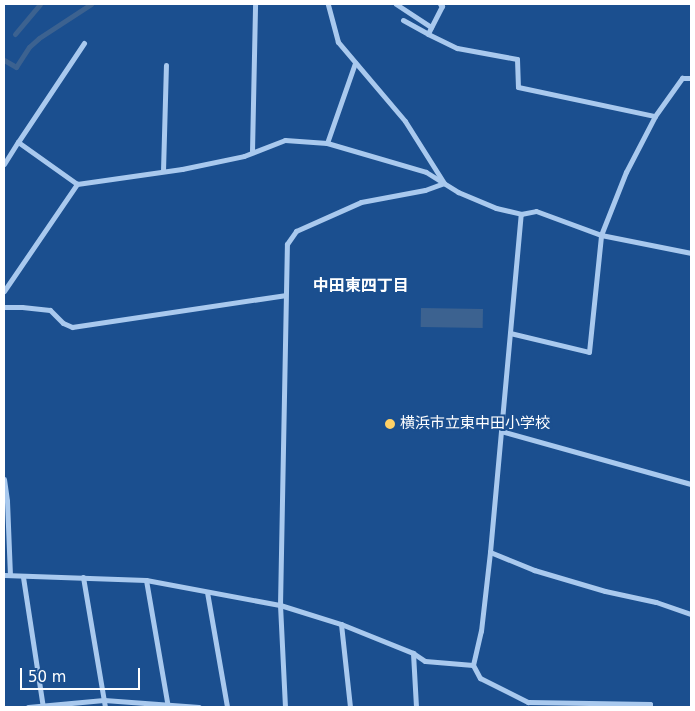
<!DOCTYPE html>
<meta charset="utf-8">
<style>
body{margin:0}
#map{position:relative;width:695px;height:711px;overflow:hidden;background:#1b4f8f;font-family:"DejaVu Sans","Noto Sans JP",sans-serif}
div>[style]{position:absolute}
.water>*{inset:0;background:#3c6290;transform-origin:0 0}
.stream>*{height:5px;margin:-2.5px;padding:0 2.5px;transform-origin:2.5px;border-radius:2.5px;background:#3c6290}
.minor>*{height:5px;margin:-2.5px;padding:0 2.5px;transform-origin:2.5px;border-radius:2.5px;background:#a9c9ee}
.dots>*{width:14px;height:14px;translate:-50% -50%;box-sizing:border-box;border:2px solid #1b4f8f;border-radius:50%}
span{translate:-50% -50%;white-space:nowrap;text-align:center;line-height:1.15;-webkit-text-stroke:4px #1b4f8f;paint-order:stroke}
.poi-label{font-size:15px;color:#fff}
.left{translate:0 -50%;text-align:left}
.neighbourhood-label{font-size:16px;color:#fff;font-weight:700}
.frame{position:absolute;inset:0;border:5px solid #fff;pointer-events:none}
.scale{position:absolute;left:20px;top:668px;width:120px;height:22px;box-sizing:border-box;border:2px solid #fff;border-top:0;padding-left:6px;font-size:15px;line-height:18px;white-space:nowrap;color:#fff;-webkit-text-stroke:4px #1b4f8f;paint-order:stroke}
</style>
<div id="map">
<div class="water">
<i style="left:421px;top:308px;width:62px;height:19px;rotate:1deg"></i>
</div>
<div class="stream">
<i style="left:15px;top:34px;width:39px;rotate:-50deg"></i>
<i style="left:4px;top:60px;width:14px;rotate:30deg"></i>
<i style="left:16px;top:67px;width:24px;rotate:-57deg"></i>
<i style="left:29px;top:47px;width:13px;rotate:-42deg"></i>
<i style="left:39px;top:38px;width:62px;rotate:-33.2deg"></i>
</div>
<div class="minor">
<i style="left:396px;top:4px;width:42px;rotate:33.3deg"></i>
<i style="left:440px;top:4px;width:3px;rotate:45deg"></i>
<i style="left:442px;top:6px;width:31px;rotate:117deg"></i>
<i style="left:428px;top:34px;width:32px;rotate:26deg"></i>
<i style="left:457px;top:48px;width:61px;rotate:10.4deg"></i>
<i style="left:517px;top:59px;width:28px;rotate:88deg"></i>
<i style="left:518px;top:87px;width:140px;rotate:12deg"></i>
<i style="left:403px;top:20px;width:29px;rotate:29deg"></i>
<i style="left:18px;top:142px;width:119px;rotate:-56.3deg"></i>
<i style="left:327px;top:143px;width:85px;rotate:-70.7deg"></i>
<i style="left:252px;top:151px;width:147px;rotate:-88.8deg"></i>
<i style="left:4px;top:164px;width:26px;rotate:-58deg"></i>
<i style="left:18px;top:142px;width:72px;rotate:35.4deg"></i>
<i style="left:77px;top:184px;width:106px;rotate:-8.1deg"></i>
<i style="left:182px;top:169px;width:63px;rotate:-11.8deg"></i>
<i style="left:244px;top:156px;width:44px;rotate:-21.3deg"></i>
<i style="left:285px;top:140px;width:42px;rotate:4.1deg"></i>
<i style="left:327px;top:143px;width:103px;rotate:16.3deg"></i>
<i style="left:426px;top:172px;width:38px;rotate:32deg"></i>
<i style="left:458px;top:192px;width:41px;rotate:22.8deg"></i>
<i style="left:496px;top:208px;width:26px;rotate:13deg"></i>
<i style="left:521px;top:214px;width:15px;rotate:-11deg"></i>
<i style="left:536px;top:211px;width:69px;rotate:20.3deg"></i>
<i style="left:601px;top:235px;width:92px;rotate:11.3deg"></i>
<i style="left:163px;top:171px;width:106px;rotate:-88.4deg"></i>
<i style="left:4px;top:291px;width:130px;rotate:-55.7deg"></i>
<i style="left:4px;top:307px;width:18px"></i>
<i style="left:22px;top:307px;width:28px;rotate:6deg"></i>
<i style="left:50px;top:310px;width:18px;rotate:45deg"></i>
<i style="left:63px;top:323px;width:10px;rotate:24deg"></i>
<i style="left:72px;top:327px;width:215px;rotate:-8.5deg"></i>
<i style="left:510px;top:333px;width:81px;rotate:13.5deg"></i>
<i style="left:589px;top:352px;width:118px;rotate:-84.1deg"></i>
<i style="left:601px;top:235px;width:68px;rotate:-68.4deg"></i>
<i style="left:626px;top:172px;width:63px;rotate:-62.6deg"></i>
<i style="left:655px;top:116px;width:47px;rotate:-54.6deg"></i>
<i style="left:682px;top:78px;width:9px"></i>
<i style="left:501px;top:431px;width:197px;rotate:15.6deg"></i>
<i style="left:4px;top:479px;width:22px;rotate:82deg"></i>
<i style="left:7px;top:501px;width:74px;rotate:87.7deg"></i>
<i style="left:490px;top:552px;width:48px;rotate:22.2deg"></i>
<i style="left:534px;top:570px;width:74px;rotate:16.5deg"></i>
<i style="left:605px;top:591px;width:52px;rotate:12.2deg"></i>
<i style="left:656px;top:602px;width:37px;rotate:19deg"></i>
<i style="left:4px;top:575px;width:142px;rotate:2deg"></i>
<i style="left:146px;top:580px;width:136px;rotate:10.6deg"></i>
<i style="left:280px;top:605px;width:64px;rotate:17.3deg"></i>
<i style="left:341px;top:624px;width:78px;rotate:21.9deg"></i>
<i style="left:413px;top:653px;width:14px;rotate:34deg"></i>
<i style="left:425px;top:661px;width:48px;rotate:4.8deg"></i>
<i style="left:473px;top:665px;width:35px;rotate:-77deg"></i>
<i style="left:481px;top:631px;width:80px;rotate:-83.5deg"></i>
<i style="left:490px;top:552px;width:339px;rotate:-84.8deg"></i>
<i style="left:23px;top:577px;width:132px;rotate:81.3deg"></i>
<i style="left:83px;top:577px;width:132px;rotate:80.4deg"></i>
<i style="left:146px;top:580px;width:129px;rotate:80.2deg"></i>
<i style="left:207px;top:592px;width:117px;rotate:80.1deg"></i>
<i style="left:341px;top:624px;width:83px;rotate:83.8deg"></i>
<i style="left:413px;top:653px;width:54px;rotate:86.8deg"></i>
<i style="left:473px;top:665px;width:15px;rotate:62deg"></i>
<i style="left:480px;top:678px;width:54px;rotate:26.6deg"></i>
<i style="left:528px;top:702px;width:122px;rotate:0.9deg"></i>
<i style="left:650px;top:704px;width:3px;rotate:90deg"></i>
<i style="left:28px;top:707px;width:76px;rotate:-5.3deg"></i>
<i style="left:104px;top:700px;width:95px;rotate:4.2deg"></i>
<i style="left:285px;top:707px;width:102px;rotate:-92.8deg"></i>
<i style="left:280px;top:605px;width:361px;rotate:-88.9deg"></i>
<i style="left:287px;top:244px;width:16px;rotate:-55deg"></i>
<i style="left:296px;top:231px;width:71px;rotate:-24deg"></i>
<i style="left:361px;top:202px;width:65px;rotate:-10.6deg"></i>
<i style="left:425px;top:190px;width:20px;rotate:-20deg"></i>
<i style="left:444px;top:183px;width:73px;rotate:-122.2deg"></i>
<i style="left:405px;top:121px;width:104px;rotate:-130.3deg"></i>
<i style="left:338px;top:42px;width:39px;rotate:-105deg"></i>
</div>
<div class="dots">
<i style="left:390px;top:424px;background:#ffd166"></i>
</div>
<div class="poi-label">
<span class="left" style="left:400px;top:424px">横浜市立東中田小学校</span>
</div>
<div class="neighbourhood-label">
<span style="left:361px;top:286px">中田東四丁目</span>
</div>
<div class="frame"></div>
<div class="scale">50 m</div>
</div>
